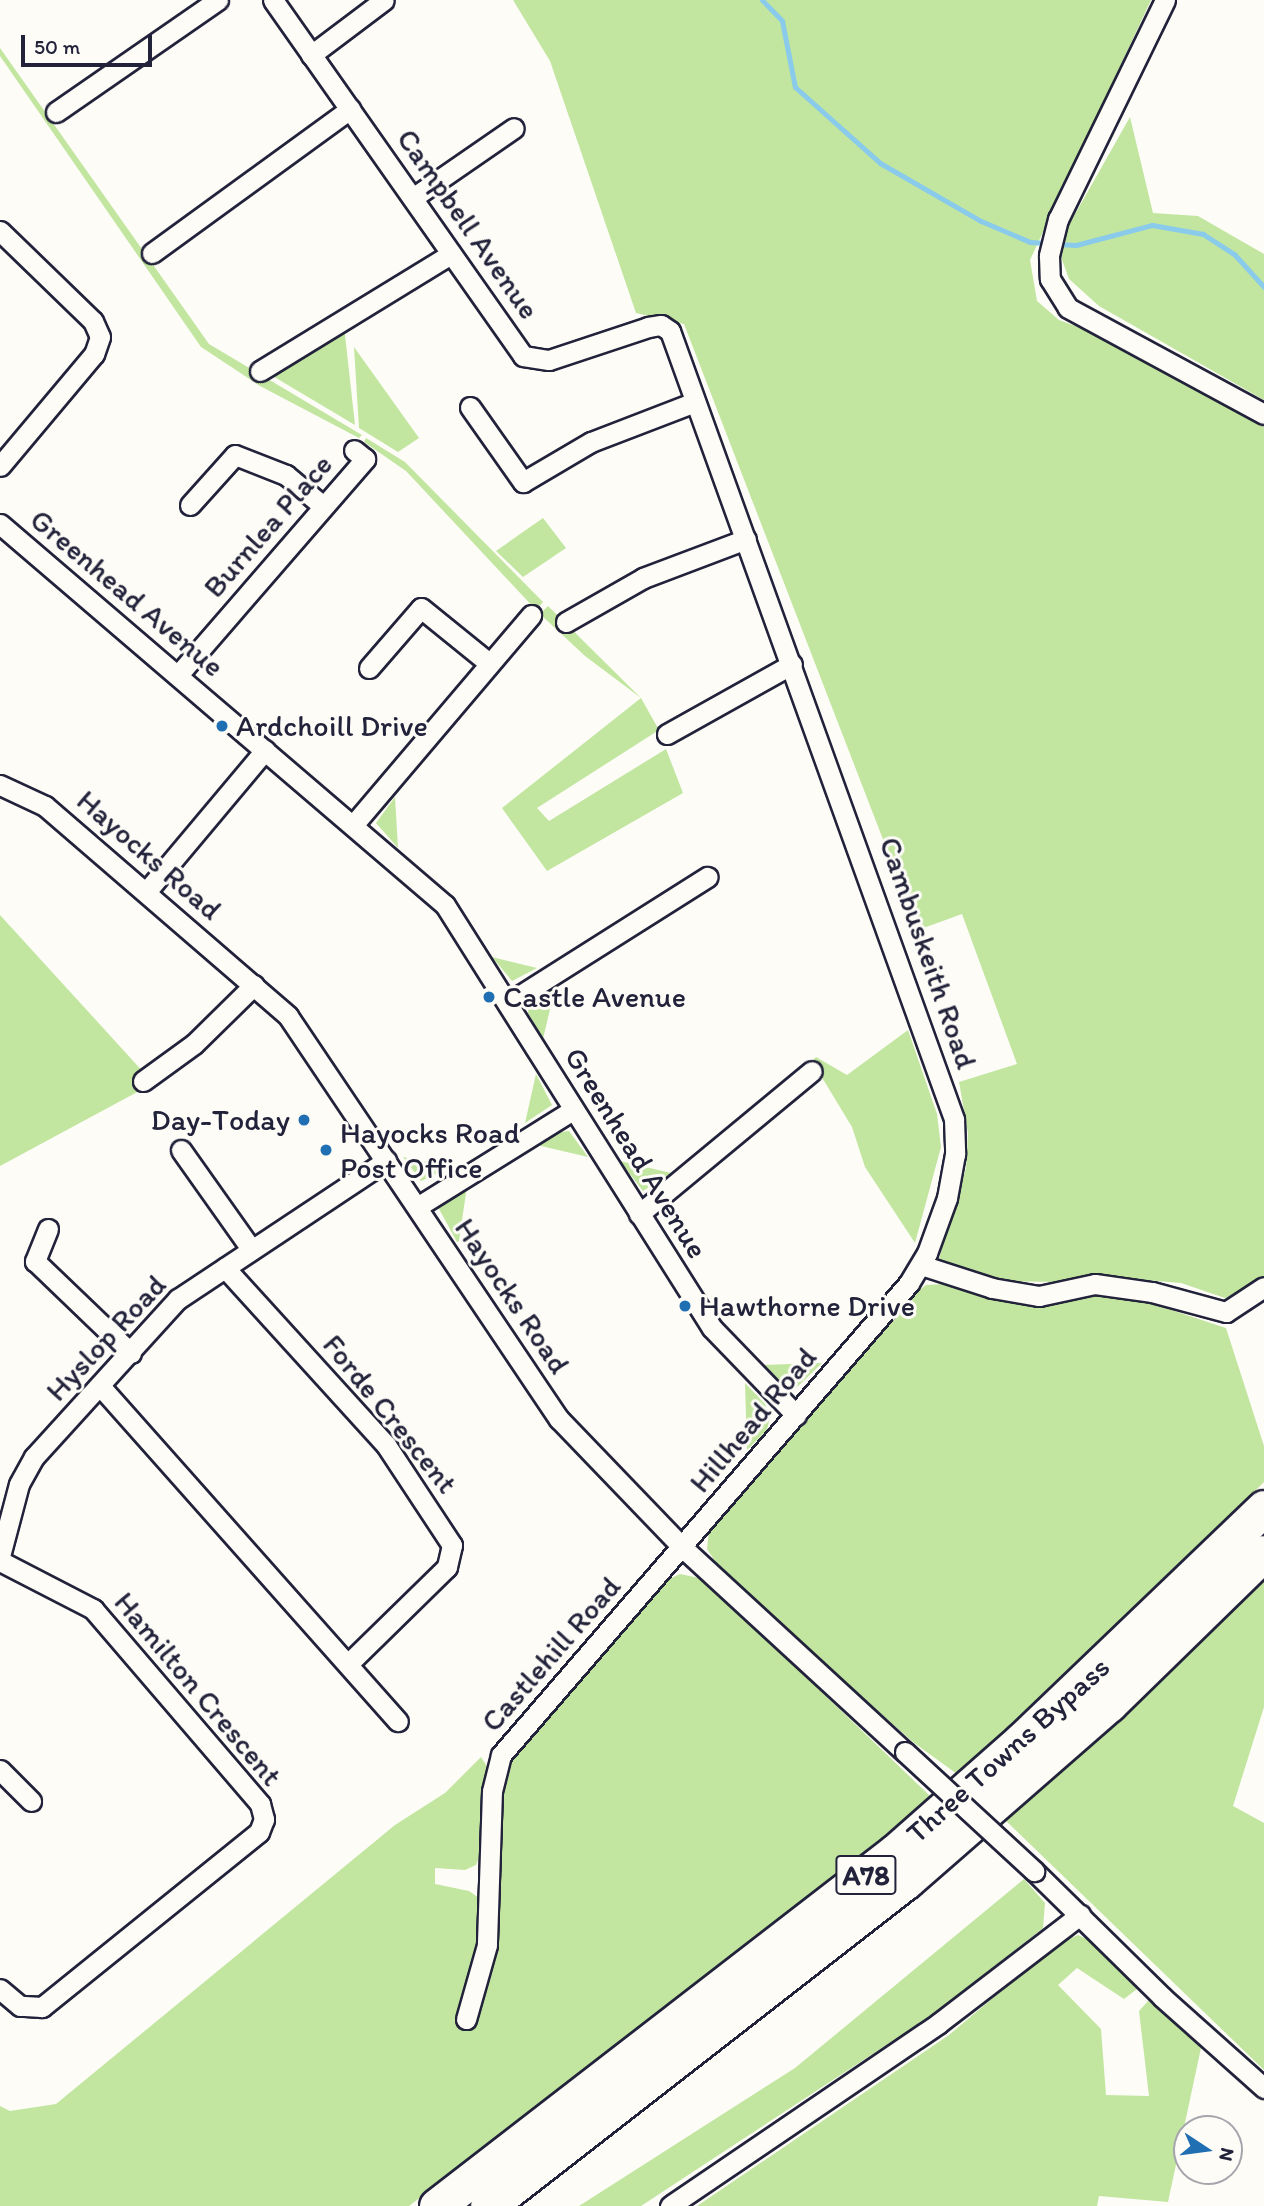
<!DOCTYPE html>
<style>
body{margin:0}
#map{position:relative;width:1264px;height:2206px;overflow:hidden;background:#fdfcf7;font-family:Itim,sans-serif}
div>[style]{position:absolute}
.green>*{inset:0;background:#c2e6a0}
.stream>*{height:5px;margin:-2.5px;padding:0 2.5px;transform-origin:2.5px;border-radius:2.5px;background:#8acaea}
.roads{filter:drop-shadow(2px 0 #22223b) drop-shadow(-2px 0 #22223b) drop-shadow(0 2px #22223b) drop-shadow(0 -2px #22223b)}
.street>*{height:19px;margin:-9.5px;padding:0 9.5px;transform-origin:9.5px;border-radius:9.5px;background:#fdfcf7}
.highway>*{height:35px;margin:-17.5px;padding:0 17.5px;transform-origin:17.5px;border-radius:17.5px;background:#fdfcf7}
.bridges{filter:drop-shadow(2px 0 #22223b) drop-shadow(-2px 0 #22223b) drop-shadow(0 2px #22223b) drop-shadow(0 -2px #22223b)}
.street-bridge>*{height:19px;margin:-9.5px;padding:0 9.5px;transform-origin:9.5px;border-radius:9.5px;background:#fdfcf7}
.dots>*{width:19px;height:19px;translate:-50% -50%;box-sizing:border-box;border:4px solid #fdfcf7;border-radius:50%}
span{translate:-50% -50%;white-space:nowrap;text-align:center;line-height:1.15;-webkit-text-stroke:6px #fdfcf7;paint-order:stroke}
.shield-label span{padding:2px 5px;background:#fdfcf7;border:2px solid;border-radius:5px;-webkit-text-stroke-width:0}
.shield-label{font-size:28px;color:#22223b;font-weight:700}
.street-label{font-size:30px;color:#22223b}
.poi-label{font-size:30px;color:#22223b}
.left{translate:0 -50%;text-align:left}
.right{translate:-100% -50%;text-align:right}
.north{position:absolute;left:1173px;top:2115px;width:70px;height:70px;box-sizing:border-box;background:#fdfcf7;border:2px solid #a5a5ac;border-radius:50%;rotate:103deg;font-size:19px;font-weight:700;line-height:28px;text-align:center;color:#22223b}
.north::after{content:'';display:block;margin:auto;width:24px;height:32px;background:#1f6fb2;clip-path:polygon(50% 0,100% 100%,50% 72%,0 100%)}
.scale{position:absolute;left:21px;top:35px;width:131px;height:32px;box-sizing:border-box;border:4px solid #22223b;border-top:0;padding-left:9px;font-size:21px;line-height:24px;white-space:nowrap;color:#22223b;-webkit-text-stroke:5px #fdfcf7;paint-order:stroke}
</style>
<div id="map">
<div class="green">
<i style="clip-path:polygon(513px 0,1151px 0,1030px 260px,1037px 301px,1059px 320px,1102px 336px,1264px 427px,1264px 1278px,1257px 1285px,1225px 1298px,1181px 1283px,1098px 1276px,1055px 1282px,1004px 1281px,938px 1262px,966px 1168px,968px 1133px,959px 1082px,1017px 1064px,962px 914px,918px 930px,684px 324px,636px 313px,550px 61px)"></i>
<i style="clip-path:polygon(0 48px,209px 344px,362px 435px,359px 438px,260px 386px,201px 347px,0 56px)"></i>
<i style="clip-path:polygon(1130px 117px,1153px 213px,1198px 216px,1264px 254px,1264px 400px,1099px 306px,1069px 279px,1057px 246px)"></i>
<i style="clip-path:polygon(344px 332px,345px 335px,355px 425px,271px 375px)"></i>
<i style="clip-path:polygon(354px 347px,419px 438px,398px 452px,359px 428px)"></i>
<i style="clip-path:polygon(366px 438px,405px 462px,543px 602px,536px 610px,406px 471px,364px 442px)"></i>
<i style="clip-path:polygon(543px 518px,566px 548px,523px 577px,496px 551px)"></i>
<i style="clip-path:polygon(548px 606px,641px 698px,659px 730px,537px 808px,549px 821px,666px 749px,683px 793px,547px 871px,502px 808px,641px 698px,585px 656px,540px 614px)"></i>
<i style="clip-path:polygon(395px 797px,398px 848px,376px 823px)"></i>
<i style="clip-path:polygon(0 915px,146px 1075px,141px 1090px,0 1166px)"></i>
<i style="clip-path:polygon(492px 957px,537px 968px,512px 981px)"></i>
<i style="clip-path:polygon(555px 988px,543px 1039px,528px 1013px,529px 1005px)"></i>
<i style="clip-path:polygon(908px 1030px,937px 1114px,941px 1147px,915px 1243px,865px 1167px,852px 1127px,812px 1061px,816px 1057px,847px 1075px)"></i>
<i style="clip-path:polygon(536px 1074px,552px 1105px,525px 1123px)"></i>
<i style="clip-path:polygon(569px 1131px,588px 1157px,537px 1145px,562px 1132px)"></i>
<i style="clip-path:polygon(403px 1157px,451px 1167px,421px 1181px)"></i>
<i style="clip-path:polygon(620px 1161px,671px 1173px,643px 1191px)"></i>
<i style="clip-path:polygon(467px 1186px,459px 1241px,457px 1242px,438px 1207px)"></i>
<i style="clip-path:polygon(944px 1284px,998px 1300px,1037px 1302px,1099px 1294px,1153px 1304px,1226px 1328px,1264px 1446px,1264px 1482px,1100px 1645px,957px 1774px,913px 1742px,725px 1576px,707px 1549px,709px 1531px,910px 1297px,926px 1285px)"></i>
<i style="clip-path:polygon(822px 1363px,794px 1390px,783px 1388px,759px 1365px)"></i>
<i style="clip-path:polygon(745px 1383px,765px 1404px,770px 1417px,767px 1430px,747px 1450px)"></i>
<i style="clip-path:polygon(680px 1574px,704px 1579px,931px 1797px,723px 1968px,409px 2206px,0 2206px,0 2106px,10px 2111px,56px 2104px,395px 1825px,445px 1793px,481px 1757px,488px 1768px,480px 1855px,476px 1865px,465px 1870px,435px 1868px,435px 1884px,469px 1891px,479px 1898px,483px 1910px,469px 2023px,499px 1785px,509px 1757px,665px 1581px)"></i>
<i style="clip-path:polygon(1264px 1578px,1264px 1707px,1233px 1806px,1264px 1823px,1264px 2070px,1004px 1819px,1180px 1662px)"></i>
<i style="clip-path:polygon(1024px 1879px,1045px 1903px,1043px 1928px,938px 2011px,641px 2206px,579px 2206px,795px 2068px)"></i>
<i style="clip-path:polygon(1078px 1935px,1095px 1943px,1137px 1989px,1124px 1999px,1077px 1968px,1058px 1985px,1101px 2029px,1106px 2095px,1149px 2096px,1139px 2011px,1149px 2000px,1201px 2048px,1168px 2202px,1099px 2196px,1097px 2206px,697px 2206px,949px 2035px,1057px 1944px)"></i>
</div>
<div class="stream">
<i style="left:762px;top:0;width:29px;rotate:46deg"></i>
<i style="left:782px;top:21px;width:67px;rotate:78.9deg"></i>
<i style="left:795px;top:87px;width:114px;rotate:41.8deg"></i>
<i style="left:880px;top:163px;width:116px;rotate:29.9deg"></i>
<i style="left:981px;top:221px;width:53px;rotate:23.2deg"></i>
<i style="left:1030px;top:242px;width:17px;rotate:3deg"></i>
<i style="left:1057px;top:244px;width:19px;rotate:3deg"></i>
<i style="left:1076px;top:245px;width:79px;rotate:-14.7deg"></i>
<i style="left:1152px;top:225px;width:52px;rotate:10deg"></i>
<i style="left:1203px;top:234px;width:38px;rotate:33deg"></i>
<i style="left:1235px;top:255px;width:43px;rotate:47.8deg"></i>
</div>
<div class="roads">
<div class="street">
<i style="left:273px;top:0;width:435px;rotate:54.9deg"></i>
<i style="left:523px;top:356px;width:26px;rotate:9deg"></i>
<i style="left:549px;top:360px;width:104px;rotate:-18.4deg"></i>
<i style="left:648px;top:327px;width:13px;rotate:-9deg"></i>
<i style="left:661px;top:325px;width:11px;rotate:34deg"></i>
<i style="left:670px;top:331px;width:838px;rotate:70.18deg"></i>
<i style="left:954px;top:1119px;width:35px;rotate:88deg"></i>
<i style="left:955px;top:1154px;width:45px;rotate:100.3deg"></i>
<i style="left:947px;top:1198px;width:59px;rotate:110deg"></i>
<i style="left:927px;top:1253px;width:35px;rotate:121deg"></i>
<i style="left:909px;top:1283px;width:624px;rotate:130.84deg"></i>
<i style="left:501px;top:1755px;width:37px;rotate:104deg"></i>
<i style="left:492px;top:1791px;width:154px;rotate:91.9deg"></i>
<i style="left:487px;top:1945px;width:77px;rotate:105.8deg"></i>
<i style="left:1165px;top:0;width:244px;rotate:116deg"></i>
<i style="left:1058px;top:219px;width:38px;rotate:104deg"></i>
<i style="left:1049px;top:256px;width:23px;rotate:88deg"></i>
<i style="left:1050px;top:279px;width:34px;rotate:58deg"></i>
<i style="left:1068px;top:308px;width:223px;rotate:28.4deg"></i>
<i style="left:311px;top:55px;width:91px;rotate:-37deg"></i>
<i style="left:56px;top:112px;width:197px;rotate:-34.7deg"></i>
<i style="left:414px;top:197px;width:121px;rotate:-34.6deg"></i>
<i style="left:0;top:231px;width:129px;rotate:44.1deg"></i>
<i style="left:93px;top:321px;width:17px;rotate:66deg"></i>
<i style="left:100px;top:337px;width:18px;rotate:109deg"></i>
<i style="left:94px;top:354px;width:146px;rotate:130deg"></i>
<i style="left:152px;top:253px;width:245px;rotate:-36deg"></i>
<i style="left:260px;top:371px;width:224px;rotate:-31.5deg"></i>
<i style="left:470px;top:407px;width:92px;rotate:54.8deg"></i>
<i style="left:523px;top:482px;width:79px;rotate:-30.5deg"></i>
<i style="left:591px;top:442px;width:111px;rotate:-21deg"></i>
<i style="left:190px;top:505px;width:67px;rotate:-48deg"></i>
<i style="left:235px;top:455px;width:55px;rotate:21.4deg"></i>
<i style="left:286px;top:475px;width:48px;rotate:40deg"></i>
<i style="left:0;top:524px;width:586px;rotate:40.57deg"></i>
<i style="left:445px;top:905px;width:500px;rotate:57.74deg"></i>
<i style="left:712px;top:1328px;width:121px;rotate:46deg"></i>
<i style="left:566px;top:622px;width:89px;rotate:-29.7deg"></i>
<i style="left:643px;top:578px;width:110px;rotate:-20.7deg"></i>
<i style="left:369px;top:668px;width:79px;rotate:-49.1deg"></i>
<i style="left:421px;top:608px;width:87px;rotate:39deg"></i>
<i style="left:178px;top:675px;width:286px;rotate:-49.1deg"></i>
<i style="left:365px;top:459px;width:14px;rotate:-141deg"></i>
<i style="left:667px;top:734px;width:143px;rotate:-29.2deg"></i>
<i style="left:0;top:785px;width:50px;rotate:25deg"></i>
<i style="left:45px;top:806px;width:321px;rotate:40.8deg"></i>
<i style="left:288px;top:1016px;width:486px;rotate:56.1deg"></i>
<i style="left:559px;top:1419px;width:179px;rotate:46.1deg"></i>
<i style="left:683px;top:1548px;width:301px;rotate:42.6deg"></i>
<i style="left:354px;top:824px;width:274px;rotate:-49.7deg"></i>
<i style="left:146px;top:892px;width:185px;rotate:-50deg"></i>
<i style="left:508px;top:1003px;width:236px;rotate:-32.3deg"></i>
<i style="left:143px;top:1081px;width:63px;rotate:-36deg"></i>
<i style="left:194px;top:1044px;width:84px;rotate:-44.5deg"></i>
<i style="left:181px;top:1150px;width:121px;rotate:54.7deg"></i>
<i style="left:417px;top:1207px;width:184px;rotate:-31.9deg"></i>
<i style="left:639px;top:1214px;width:224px;rotate:-39.6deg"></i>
<i style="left:48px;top:1229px;width:35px;rotate:112deg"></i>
<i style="left:35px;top:1261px;width:133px;rotate:43.8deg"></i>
<i style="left:921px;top:1265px;width:75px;rotate:17.9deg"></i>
<i style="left:992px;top:1288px;width:48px;rotate:9.7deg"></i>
<i style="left:1039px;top:1296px;width:57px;rotate:-12.1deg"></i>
<i style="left:1095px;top:1284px;width:58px;rotate:8deg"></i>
<i style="left:1152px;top:1292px;width:77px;rotate:15.1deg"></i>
<i style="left:1226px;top:1312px;width:45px;rotate:-33.3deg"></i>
<i style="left:225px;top:1268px;width:239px;rotate:47.7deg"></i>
<i style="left:386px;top:1445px;width:120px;rotate:56.6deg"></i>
<i style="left:452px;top:1545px;width:23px;rotate:103deg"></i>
<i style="left:447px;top:1567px;width:137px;rotate:135.6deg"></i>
<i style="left:101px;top:1387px;width:447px;rotate:48.4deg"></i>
<i style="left:0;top:1556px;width:74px;rotate:-75.2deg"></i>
<i style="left:19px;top:1484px;width:31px;rotate:-61deg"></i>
<i style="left:34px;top:1457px;width:214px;rotate:-47.7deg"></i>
<i style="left:178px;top:1299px;width:250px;rotate:-33.6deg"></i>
<i style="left:0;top:1561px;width:105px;rotate:27.3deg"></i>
<i style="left:93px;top:1609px;width:257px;rotate:49.4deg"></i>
<i style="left:260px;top:1804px;width:16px;rotate:75deg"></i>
<i style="left:264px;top:1819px;width:14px;rotate:111deg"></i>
<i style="left:259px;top:1832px;width:279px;rotate:141.1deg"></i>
<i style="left:42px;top:2007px;width:22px;rotate:-177deg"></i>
<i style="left:20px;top:2006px;width:26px;rotate:-140deg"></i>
<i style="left:0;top:1770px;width:44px;rotate:45deg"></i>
<i style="left:1034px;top:1871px;width:180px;rotate:44.5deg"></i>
<i style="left:1162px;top:1997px;width:137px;rotate:41.7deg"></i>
<i style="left:670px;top:2206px;width:325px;rotate:-34.2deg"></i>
<i style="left:939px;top:2023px;width:178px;rotate:-37.5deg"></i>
</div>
<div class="highway">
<i style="left:437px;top:2206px;width:579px;rotate:-37.7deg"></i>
<i style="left:895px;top:1852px;width:169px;rotate:-41.4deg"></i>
<i style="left:1022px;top:1740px;width:335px;rotate:-43.8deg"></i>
<i style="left:488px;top:2206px;width:529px;rotate:-37.87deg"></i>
<i style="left:906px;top:1881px;width:269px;rotate:-41.1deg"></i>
<i style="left:1109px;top:1704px;width:216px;rotate:-44.3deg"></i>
</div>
</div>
<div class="bridges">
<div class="street-bridge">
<i style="left:905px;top:1752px;width:176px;rotate:42.7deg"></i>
</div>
</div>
<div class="dots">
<i style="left:222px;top:726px;background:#1f6fb2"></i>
<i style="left:489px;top:997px;background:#1f6fb2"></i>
<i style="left:304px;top:1120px;background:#1f6fb2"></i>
<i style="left:326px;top:1150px;background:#1f6fb2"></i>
<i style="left:685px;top:1306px;background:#1f6fb2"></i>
</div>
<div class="shield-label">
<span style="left:866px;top:1875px">A78</span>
</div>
<div class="street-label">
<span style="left:468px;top:224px;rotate:55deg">Campbell Avenue</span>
<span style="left:268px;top:526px;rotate:-49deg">Burnlea Place</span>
<span style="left:127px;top:593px;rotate:40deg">Greenhead Avenue</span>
<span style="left:149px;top:855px;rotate:41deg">Hayocks Road</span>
<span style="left:928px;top:953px;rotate:71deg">Cambuskeith Road</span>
<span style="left:636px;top:1153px;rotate:58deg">Greenhead Avenue</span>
<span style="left:512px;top:1296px;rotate:56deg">Hayocks Road</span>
<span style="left:106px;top:1338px;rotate:-47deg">Hyslop Road</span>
<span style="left:390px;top:1414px;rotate:51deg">Forde Crescent</span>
<span style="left:753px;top:1420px;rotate:-50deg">Hillhead Road</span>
<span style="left:551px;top:1654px;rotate:-49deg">Castlehill Road</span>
<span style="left:198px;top:1689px;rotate:50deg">Hamilton Crescent</span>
<span style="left:1008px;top:1750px;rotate:-42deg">Three Towns Bypass</span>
</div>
<div class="poi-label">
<span class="left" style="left:236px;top:726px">Ardchoill Drive</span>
<span class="left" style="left:503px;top:997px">Castle Avenue</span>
<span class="right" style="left:290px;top:1120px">Day-Today</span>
<span class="left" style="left:340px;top:1150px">Hayocks Road<br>Post Office</span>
<span class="left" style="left:699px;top:1306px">Hawthorne Drive</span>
</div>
<div class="north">N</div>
<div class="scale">50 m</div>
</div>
